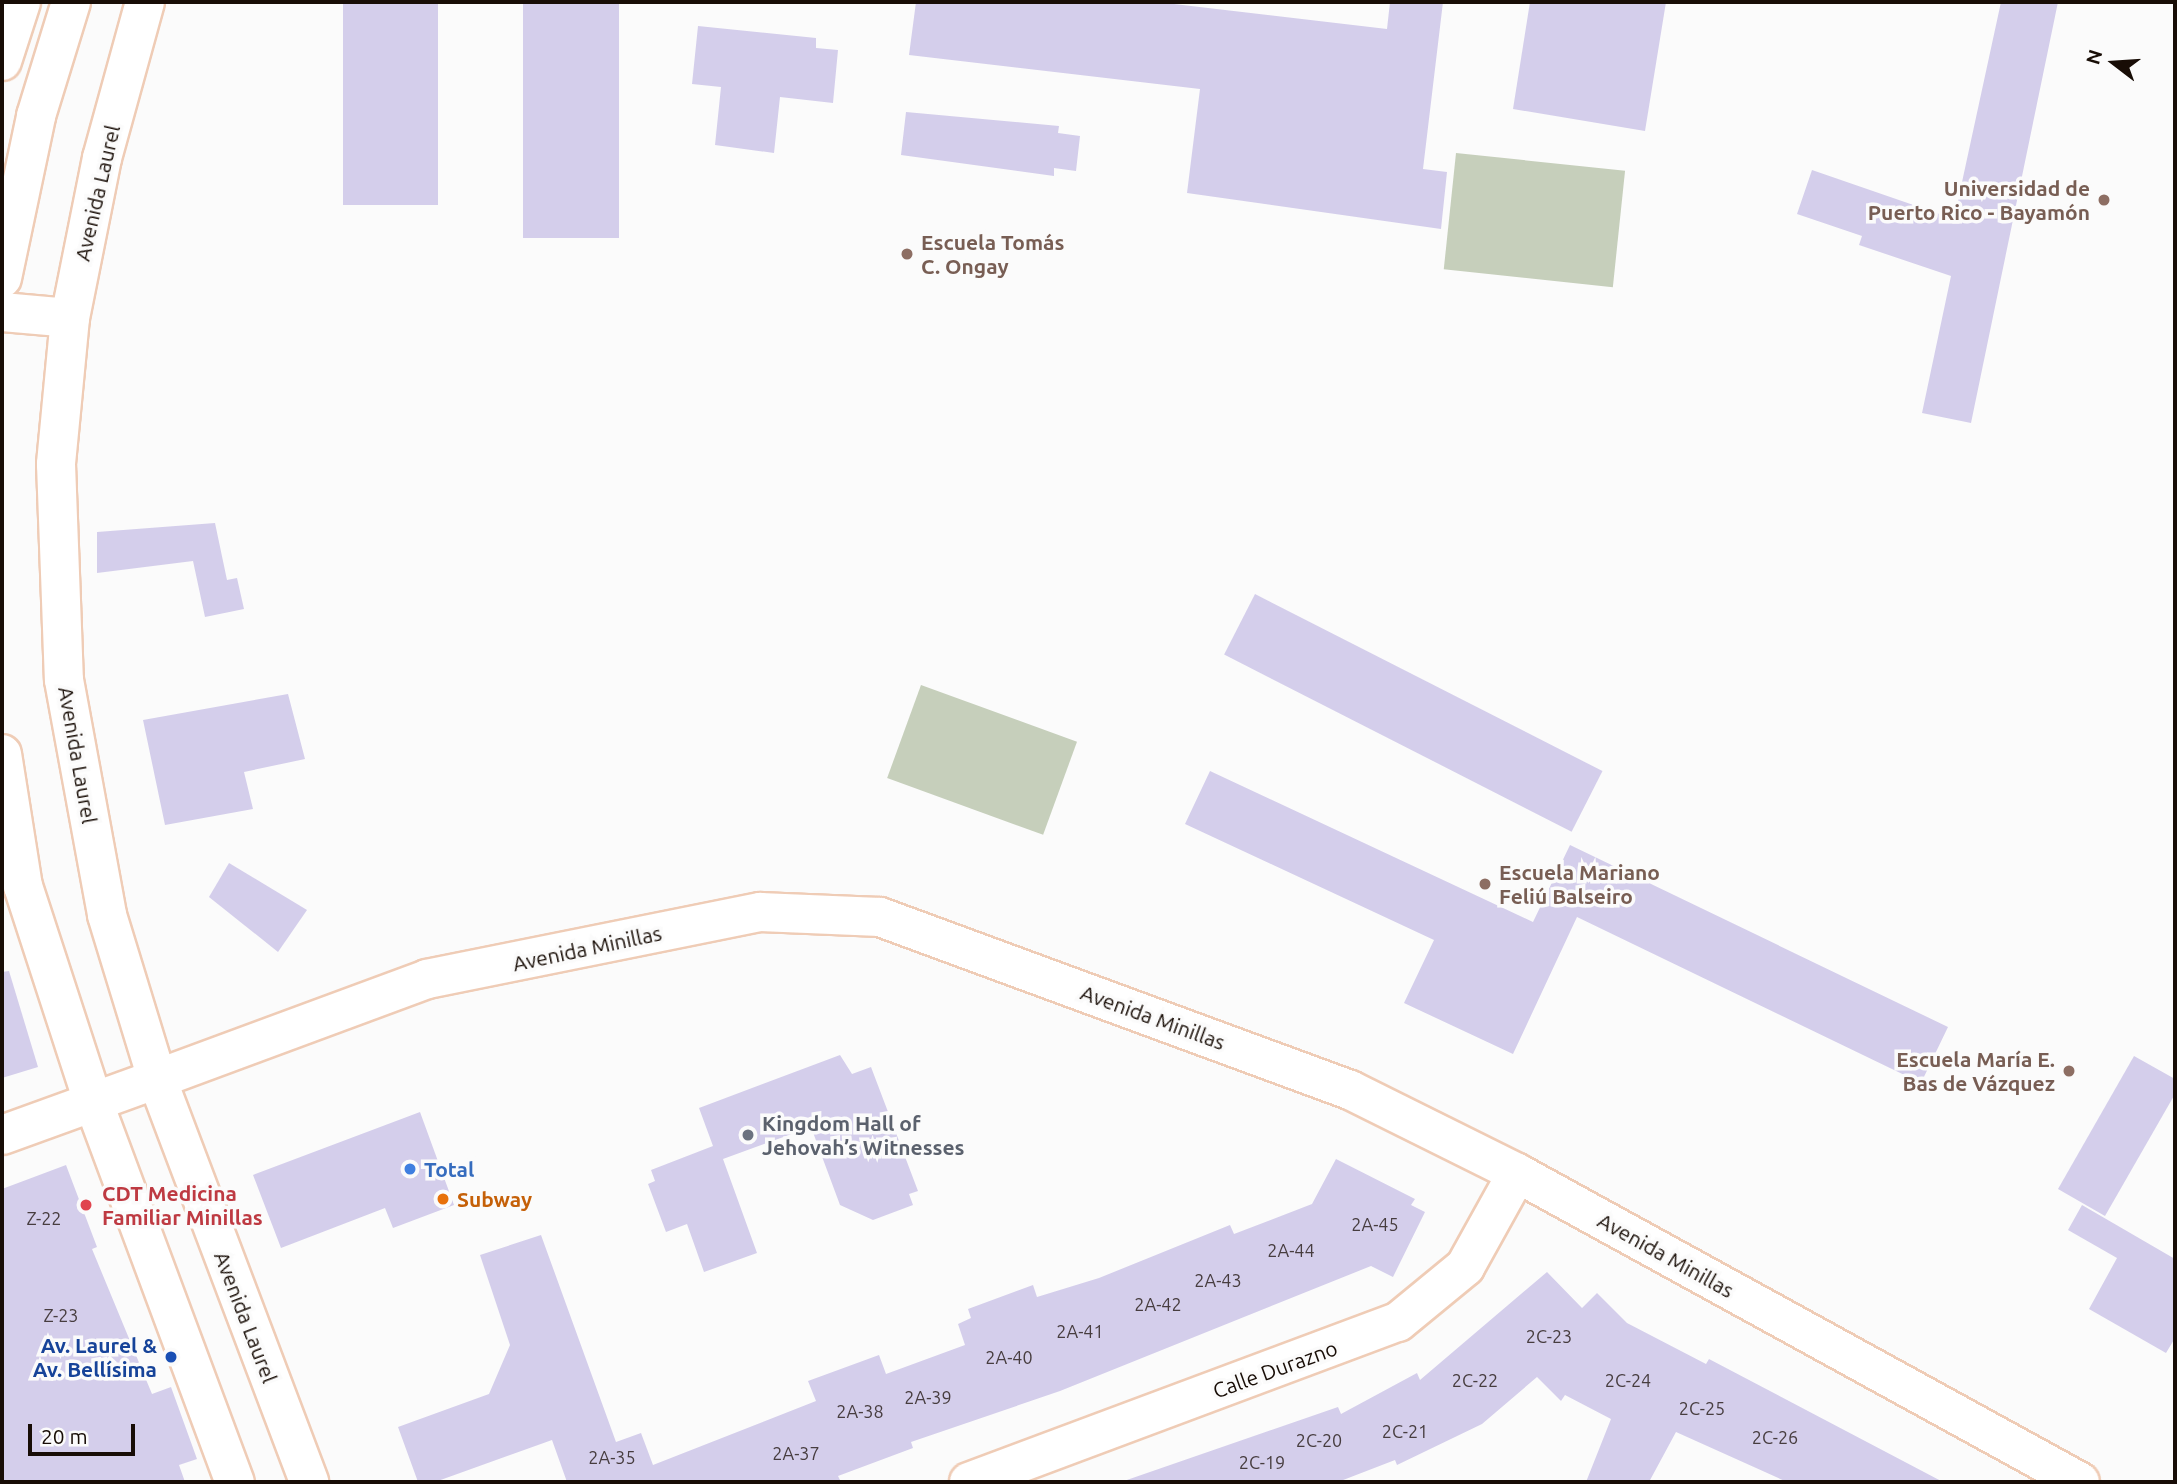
<!DOCTYPE html>
<meta charset="utf-8">
<style>
body{margin:0}
#map{position:relative;width:2177px;height:1484px;overflow:hidden;background:#fbfbfb;font-family:Ubuntu,sans-serif}
div>[style]{position:absolute}
.green>*{inset:0;background:#c6cfbb;transform-origin:0 0}
.building>*{inset:0;background:#d4ceeb;transform-origin:0 0}
.roads{filter:drop-shadow(2px 0 #efccb6) drop-shadow(-2px 0 #efccb6) drop-shadow(0 2px #efccb6) drop-shadow(0 -2px #efccb6)}
.street>*{height:38px;margin:-19px;padding:0 19px;transform-origin:19px;border-radius:19px;background:#fff}
.secondary>*{height:38px;margin:-19px;padding:0 19px;transform-origin:19px;border-radius:19px;background:#fff}
.dots>*{width:19px;height:19px;translate:-50% -50%;box-sizing:border-box;border:4px solid #fbfbfb;border-radius:50%}
span{translate:-50% -50%;white-space:nowrap;text-align:center;line-height:1.15;-webkit-text-stroke:7px #fbfbfb;paint-order:stroke}
.number-label{font-size:18px;color:#473d3f}
.number-label span{-webkit-text-stroke-width:0}
.education-label{font-size:21px;color:#785e54;font-weight:700}
.right{translate:-100% -50%;text-align:right}
.left{translate:0 -50%;text-align:left}
.street-label{font-size:21px;color:#180d06}
.worship-label{font-size:21px;color:#5b616d;font-weight:700}
.shop-label{font-size:21px;color:#366cbe;font-weight:700}
.health-label{font-size:21px;color:#be3a42;font-weight:700}
.food-label{font-size:21px;color:#c56008;font-weight:700}
.transit-label{font-size:21px;color:#164399;font-weight:700}
.frame{position:absolute;inset:0;border:4px solid #180d06;pointer-events:none}
.north{position:absolute;left:2079px;top:28px;width:70px;height:70px;-webkit-text-stroke:5px #fbfbfb;paint-order:stroke;rotate:287deg;font-size:19px;font-weight:700;line-height:28px;text-align:center;color:#180d06}
.north::after{content:'';display:block;margin:auto;width:24px;height:32px;background:#180d06;clip-path:polygon(50% 0,100% 100%,50% 72%,0 100%)}
.scale{position:absolute;left:28px;top:1424px;width:107px;height:32px;box-sizing:border-box;border:4px solid #180d06;border-top:0;padding-left:9px;font-size:21px;line-height:24px;white-space:nowrap;color:#180d06;-webkit-text-stroke:5px #fbfbfb;paint-order:stroke}
</style>
<div id="map">
<div class="green">
<i style="left:1456px;top:153px;width:170px;height:117px;rotate:6deg"></i>
<i style="left:921px;top:685px;width:166px;height:99px;rotate:20deg"></i>
</div>
<div class="building">
<i style="left:343px;top:2px;width:95px;height:203px"></i>
<i style="left:523px;top:2px;width:96px;height:236px"></i>
<i style="clip-path:polygon(916px 2px,1157px 2px,1387px 29px,1390px 2px,1443px 2px,1423px 169px,1447px 172px,1441px 229px,1187px 193px,1200px 89px,909px 55px)"></i>
<i style="clip-path:polygon(1530px 2px,1666px 2px,1645px 131px,1513px 109px)"></i>
<i style="clip-path:polygon(2001px 2px,2058px 2px,1971px 423px,1922px 413px,1951px 276px,1859px 245px,1862px 236px,1797px 214px,1812px 170px,1954px 219px)"></i>
<i style="clip-path:polygon(698px 26px,816px 38px,816px 48px,838px 50px,833px 103px,780px 97px,774px 153px,715px 145px,721px 87px,692px 84px)"></i>
<i style="clip-path:polygon(906px 112px,1059px 126px,1058px 133px,1080px 136px,1076px 171px,1054px 168px,1054px 176px,901px 155px)"></i>
<i style="clip-path:polygon(215px 523px,227px 580px,237px 578px,244px 609px,205px 617px,193px 561px,97px 573px,97px 532px)"></i>
<i style="left:1255px;top:594px;width:390px;height:68px;rotate:27deg"></i>
<i style="clip-path:polygon(288px 694px,305px 759px,244px 772px,253px 809px,165px 825px,143px 720px)"></i>
<i style="clip-path:polygon(1210px 771px,1533px 922px,1570px 845px,1948px 1027px,1921px 1083px,1577px 917px,1513px 1054px,1404px 1003px,1434px 940px,1185px 824px)"></i>
<i style="clip-path:polygon(229px 863px,307px 910px,278px 952px,209px 897px)"></i>
<i style="clip-path:polygon(9px 971px,38px 1067px,2px 1078px,2px 972px)"></i>
<i style="clip-path:polygon(840px 1055px,852px 1074px,871px 1067px,918px 1191px,909px 1194px,913px 1205px,873px 1220px,840px 1205px,811px 1127px,723px 1159px,757px 1253px,704px 1272px,687px 1224px,666px 1232px,648px 1184px,655px 1181px,651px 1170px,713px 1146px,699px 1108px)"></i>
<i style="clip-path:polygon(2134px 1056px,2175px 1079px,2175px 1094px,2105px 1216px,2058px 1189px)"></i>
<i style="clip-path:polygon(420px 1112px,454px 1205px,393px 1228px,385px 1208px,281px 1248px,253px 1175px)"></i>
<i style="clip-path:polygon(1336px 1159px,1415px 1199px,1411px 1205px,1425px 1212px,1393px 1277px,1371px 1266px,1060px 1391px,911px 1442px,913px 1448px,838px 1476px,841px 1482px,567px 1482px,552px 1440px,435px 1482px,418px 1482px,398px 1427px,489px 1394px,510px 1345px,480px 1255px,541px 1235px,616px 1442px,641px 1433px,653px 1465px,816px 1401px,808px 1381px,879px 1355px,886px 1374px,965px 1345px,958px 1324px,971px 1318px,968px 1309px,1033px 1285px,1037px 1297px,1099px 1278px,1230px 1225px,1234px 1234px,1312px 1204px)"></i>
<i style="clip-path:polygon(66px 1165px,97px 1247px,92px 1249px,152px 1394px,171px 1387px,197px 1459px,179px 1465px,185px 1482px,2px 1482px,2px 1189px)"></i>
<i style="clip-path:polygon(2082px 1205px,2175px 1259px,2175px 1338px,2166px 1353px,2089px 1309px,2117px 1258px,2068px 1230px)"></i>
<i style="clip-path:polygon(1547px 1272px,1582px 1308px,1597px 1293px,1627px 1323px,1706px 1364px,1709px 1359px,1943px 1482px,1787px 1482px,1676px 1432px,1649px 1482px,1586px 1482px,1611px 1419px,1565px 1395px,1561px 1401px,1537px 1377px,1482px 1424px,1397px 1465px,1395px 1460px,1338px 1482px,1121px 1482px,1338px 1407px,1341px 1414px,1417px 1373px,1420px 1380px)"></i>
</div>
<div class="roads">
<div class="street">
<i style="left:2px;top:61px;width:62px;rotate:-72.1deg"></i>
<i style="left:2px;top:312px;width:68px;rotate:5deg"></i>
<i style="left:2px;top:1135px;width:165px;rotate:-19.9deg"></i>
<i style="left:969px;top:1482px;width:458px;rotate:-20.5deg"></i>
<i style="left:1398px;top:1322px;width:87px;rotate:-39.4deg"></i>
<i style="left:1465px;top:1267px;width:107px;rotate:-61deg"></i>
</div>
<div class="secondary">
<i style="left:145px;top:2px;width:162px;rotate:105.4deg"></i>
<i style="left:102px;top:158px;width:163px;rotate:101.3deg"></i>
<i style="left:70px;top:318px;width:147px;rotate:95.5deg"></i>
<i style="left:56px;top:464px;width:216px;rotate:87.9deg"></i>
<i style="left:64px;top:680px;width:239px;rotate:79.6deg"></i>
<i style="left:107px;top:915px;width:171px;rotate:73deg"></i>
<i style="left:157px;top:1079px;width:431px;rotate:69.3deg"></i>
<i style="left:2px;top:278px;width:166px;rotate:-78.1deg"></i>
<i style="left:36px;top:116px;width:119px;rotate:-72.9deg"></i>
<i style="left:2px;top:754px;width:134px;rotate:81deg"></i>
<i style="left:23px;top:886px;width:226px;rotate:72deg"></i>
<i style="left:93px;top:1101px;width:407px;rotate:69.6deg"></i>
<i style="left:157px;top:1079px;width:288px;rotate:-20.3deg"></i>
<i style="left:427px;top:979px;width:340px;rotate:-11.4deg"></i>
<i style="left:760px;top:912px;width:120px;rotate:2.4deg"></i>
<i style="left:880px;top:917px;width:501px;rotate:20.21deg"></i>
<i style="left:1350px;top:1090px;width:186px;rotate:26.4deg"></i>
<i style="left:1517px;top:1173px;width:642px;rotate:28.76deg"></i>
</div>
</div>
<div class="dots">
<i style="left:2104px;top:200px;background:#8d6e63"></i>
<i style="left:907px;top:254px;background:#8d6e63"></i>
<i style="left:1485px;top:884px;background:#8d6e63"></i>
<i style="left:2069px;top:1071px;background:#8d6e63"></i>
<i style="left:748px;top:1135px;background:#6b7280"></i>
<i style="left:410px;top:1169px;background:#3f7fe0"></i>
<i style="left:443px;top:1199px;background:#e8710a"></i>
<i style="left:86px;top:1205px;background:#e0444e"></i>
<i style="left:171px;top:1357px;background:#1a4fb4"></i>
</div>
<div class="number-label">
<span style="left:44px;top:1218px">Z-22</span>
<span style="left:1375px;top:1224px">2A-45</span>
<span style="left:1291px;top:1250px">2A-44</span>
<span style="left:1218px;top:1280px">2A-43</span>
<span style="left:1158px;top:1304px">2A-42</span>
<span style="left:61px;top:1315px">Z-23</span>
<span style="left:1080px;top:1331px">2A-41</span>
<span style="left:1549px;top:1336px">2C-23</span>
<span style="left:1009px;top:1357px">2A-40</span>
<span style="left:1475px;top:1380px">2C-22</span>
<span style="left:1628px;top:1380px">2C-24</span>
<span style="left:928px;top:1397px">2A-39</span>
<span style="left:1702px;top:1408px">2C-25</span>
<span style="left:860px;top:1411px">2A-38</span>
<span style="left:1405px;top:1431px">2C-21</span>
<span style="left:1775px;top:1437px">2C-26</span>
<span style="left:1319px;top:1440px">2C-20</span>
<span style="left:796px;top:1453px">2A-37</span>
<span style="left:612px;top:1457px">2A-35</span>
<span style="left:1262px;top:1462px">2C-19</span>
</div>
<div class="education-label">
<span class="right" style="left:2090px;top:200px">Universidad de<br>Puerto Rico - Bayamón</span>
<span class="left" style="left:921px;top:254px">Escuela Tomás<br>C. Ongay</span>
<span class="left" style="left:1499px;top:884px">Escuela Mariano<br>Feliú Balseiro</span>
<span class="right" style="left:2055px;top:1071px">Escuela María E.<br>Bas de Vázquez</span>
</div>
<div class="street-label">
<span style="left:97px;top:193px;rotate:-77deg">Avenida Laurel</span>
<span style="left:78px;top:755px;rotate:80deg">Avenida Laurel</span>
<span style="left:587px;top:948px;rotate:-12deg">Avenida Minillas</span>
<span style="left:1153px;top:1017px;rotate:20deg">Avenida Minillas</span>
<span style="left:1666px;top:1255px;rotate:29deg">Avenida Minillas</span>
<span style="left:246px;top:1317px;rotate:69deg">Avenida Laurel</span>
<span style="left:1275px;top:1369px;rotate:-20deg">Calle Durazno</span>
</div>
<div class="worship-label">
<span class="left" style="left:762px;top:1135px">Kingdom Hall of<br>Jehovah’s Witnesses</span>
</div>
<div class="shop-label">
<span class="left" style="left:424px;top:1169px">Total</span>
</div>
<div class="health-label">
<span class="left" style="left:102px;top:1205px">CDT Medicina<br>Familiar Minillas</span>
</div>
<div class="food-label">
<span class="left" style="left:457px;top:1199px">Subway</span>
</div>
<div class="transit-label">
<span class="right" style="left:157px;top:1357px">Av. Laurel &amp;<br>Av. Bellísima</span>
</div>
<div class="frame"></div>
<div class="north">N</div>
<div class="scale">20 m</div>
</div>
